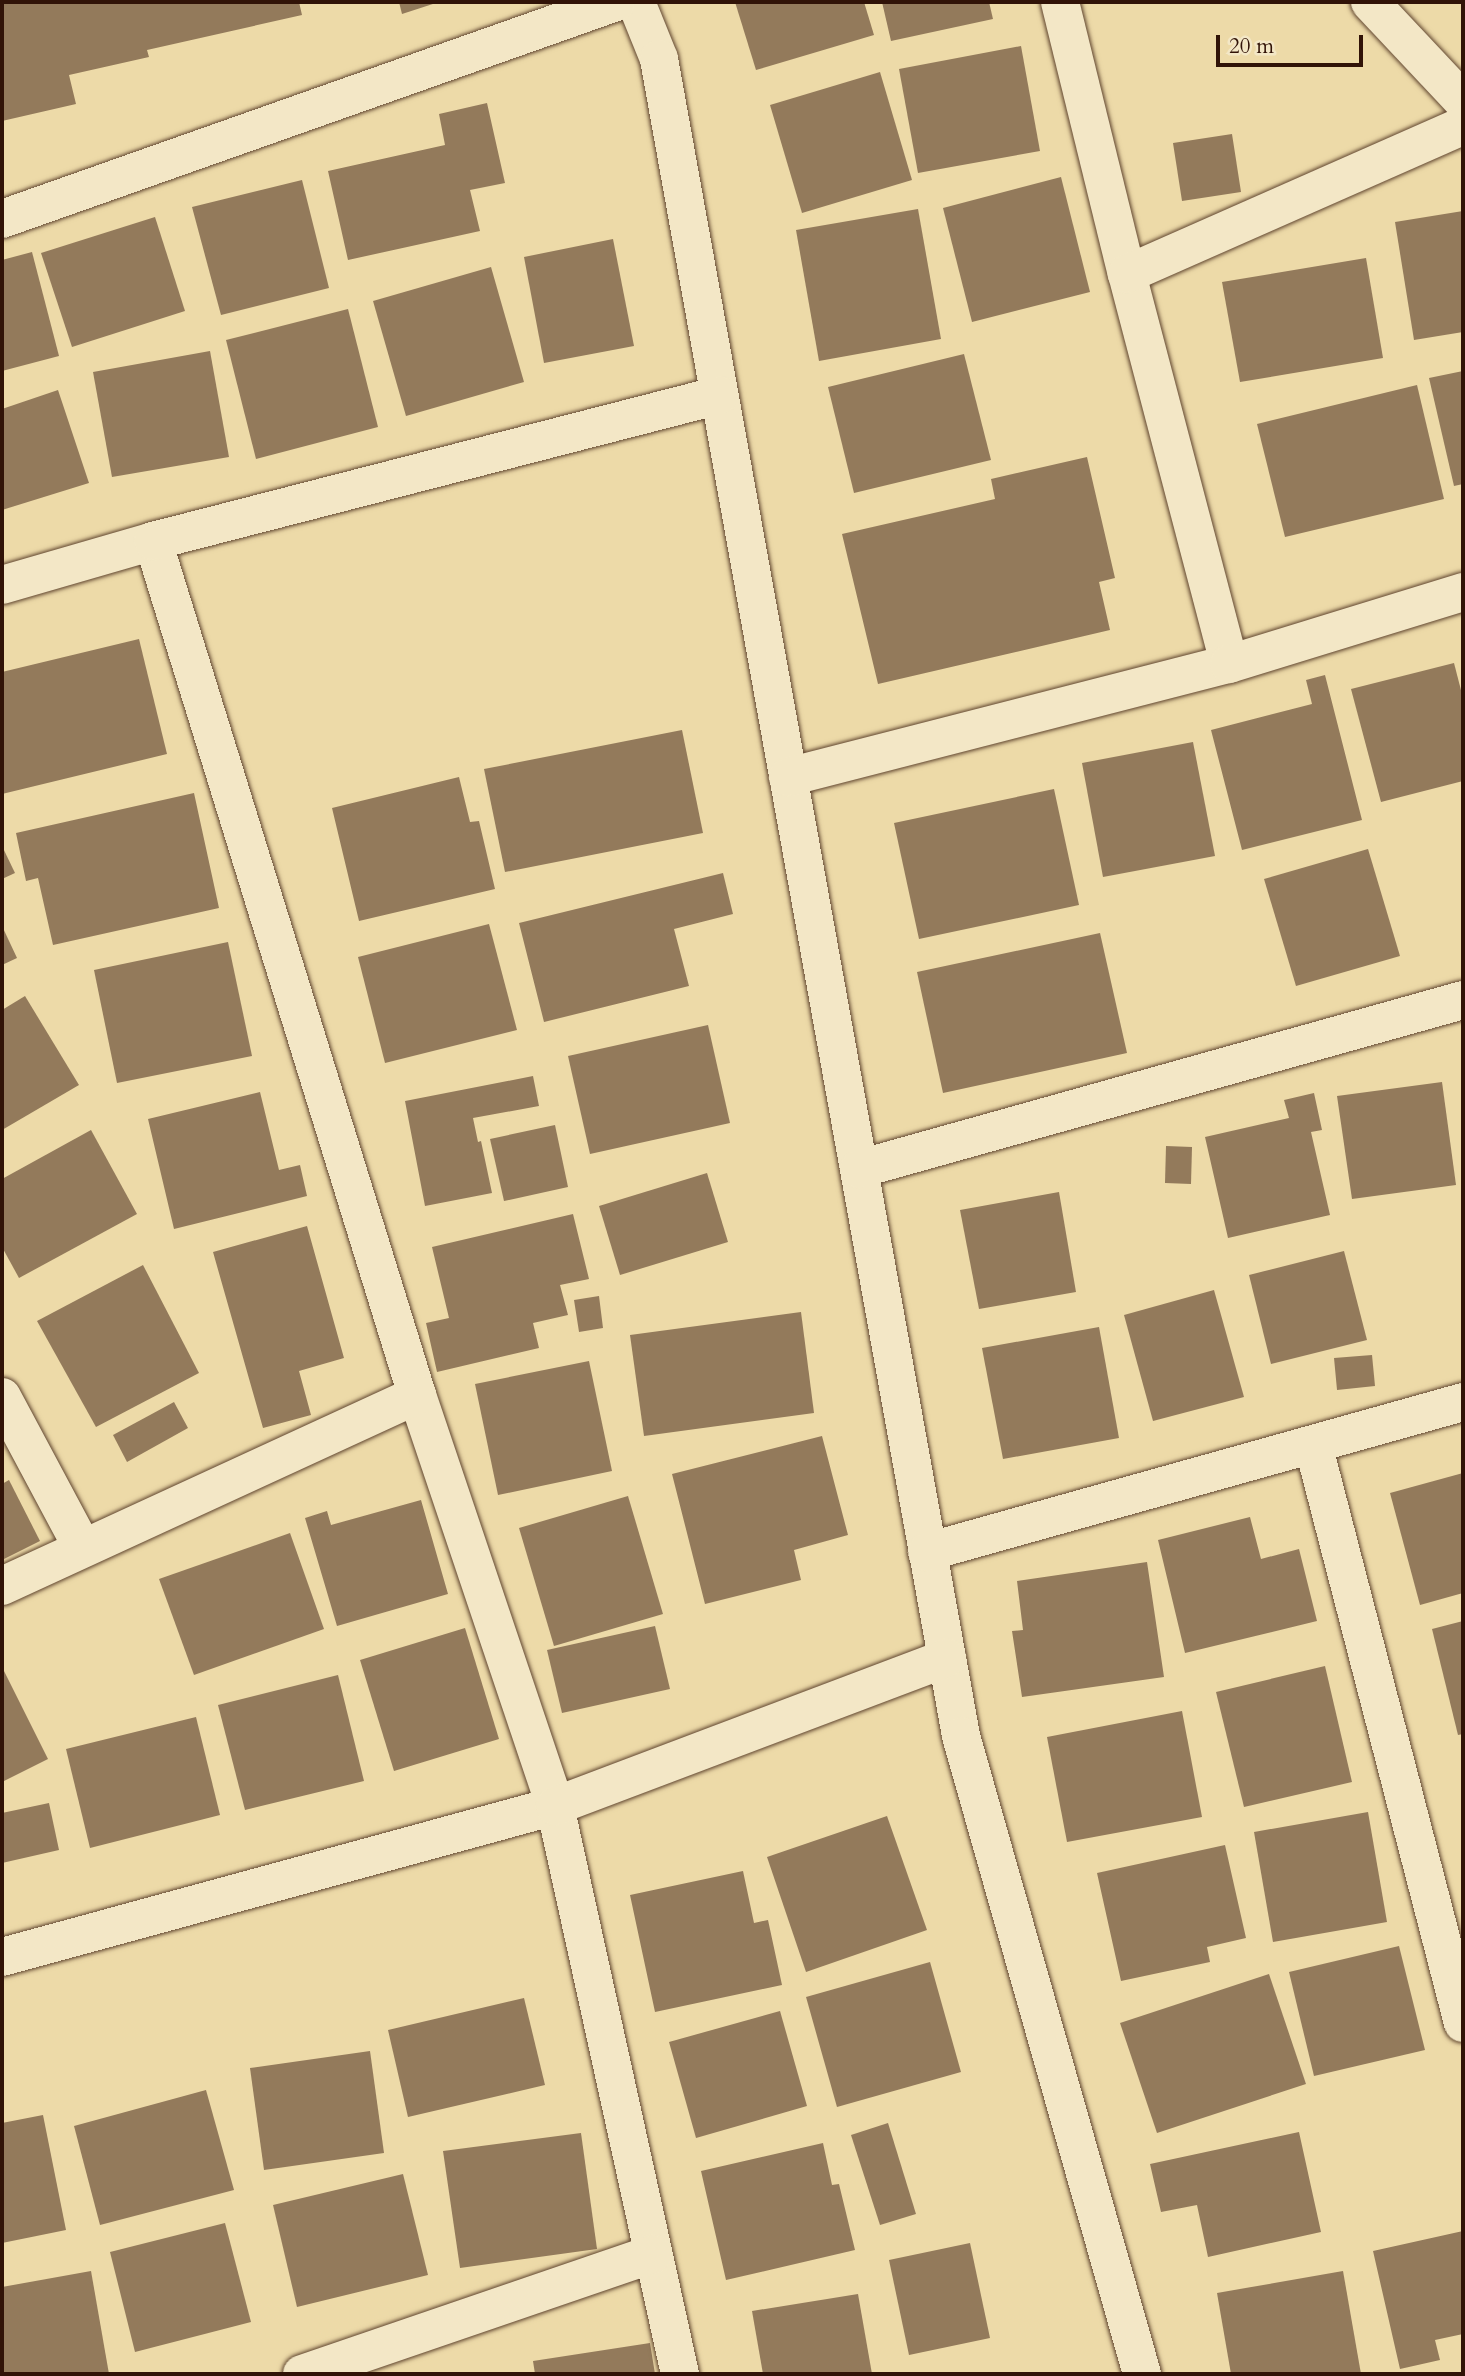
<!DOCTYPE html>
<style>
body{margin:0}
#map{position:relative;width:1465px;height:2376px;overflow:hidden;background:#eddaa8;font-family:Cardo,serif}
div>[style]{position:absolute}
.building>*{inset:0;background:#937a5b}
.roads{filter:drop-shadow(0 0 2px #60452f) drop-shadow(0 0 2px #60452f)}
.minor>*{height:38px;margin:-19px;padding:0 19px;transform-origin:19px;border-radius:19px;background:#f3e7c6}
span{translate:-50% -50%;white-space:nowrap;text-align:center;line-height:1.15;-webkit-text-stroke:6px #f3e7c6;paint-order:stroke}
.frame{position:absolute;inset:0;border:4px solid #311307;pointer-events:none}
.scale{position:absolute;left:1216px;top:35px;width:147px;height:32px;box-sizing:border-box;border:4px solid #311307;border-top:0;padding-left:9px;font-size:21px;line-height:24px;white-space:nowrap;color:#311307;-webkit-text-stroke:5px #f3e7c6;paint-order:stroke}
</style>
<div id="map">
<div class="building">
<div style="clip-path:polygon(2px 2px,299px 2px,302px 15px,147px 50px,149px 57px,69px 75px,76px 104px,2px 121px)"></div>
<div style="clip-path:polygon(399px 2px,439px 2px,402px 14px)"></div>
<div style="clip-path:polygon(735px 2px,864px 2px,874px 35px,756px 70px)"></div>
<div style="clip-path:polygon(882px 2px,989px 2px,993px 19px,891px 41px)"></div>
<div style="clip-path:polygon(1021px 46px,1040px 151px,918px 173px,899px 69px)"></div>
<div style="clip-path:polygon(880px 72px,912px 180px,802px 213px,770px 105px)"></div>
<div style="clip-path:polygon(487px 103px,505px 183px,470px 190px,480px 231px,348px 260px,328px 171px,445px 145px,439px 114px)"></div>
<div style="clip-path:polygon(1232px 134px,1241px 192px,1182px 201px,1173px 143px)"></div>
<div style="clip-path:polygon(1061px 177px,1090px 292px,972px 322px,943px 208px)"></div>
<div style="clip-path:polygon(302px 180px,329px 288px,221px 315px,192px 207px)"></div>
<div style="clip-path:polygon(918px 209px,941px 339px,819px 361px,796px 230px)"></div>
<div style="clip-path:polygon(1463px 211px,1463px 332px,1414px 340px,1395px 222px)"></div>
<div style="clip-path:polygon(155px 217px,185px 311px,72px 347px,41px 253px)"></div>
<div style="clip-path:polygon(613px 239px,634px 346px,544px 363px,524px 257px)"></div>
<div style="clip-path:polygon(32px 252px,59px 356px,2px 371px,2px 260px)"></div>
<div style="clip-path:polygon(1366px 258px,1383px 358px,1240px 382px,1222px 282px)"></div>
<div style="clip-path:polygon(491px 267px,524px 382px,406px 416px,373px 301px)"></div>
<div style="clip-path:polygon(348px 309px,378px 427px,256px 459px,226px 340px)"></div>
<div style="clip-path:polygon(210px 351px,229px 457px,112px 477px,93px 372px)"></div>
<div style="clip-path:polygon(964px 354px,991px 460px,854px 493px,828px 387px)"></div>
<div style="clip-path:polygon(1463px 371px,1463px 484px,1454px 486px,1429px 378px)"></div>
<div style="clip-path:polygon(1417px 385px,1444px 499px,1285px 537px,1257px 424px)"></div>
<div style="clip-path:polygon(58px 390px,89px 483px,2px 510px,2px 409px)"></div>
<div style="clip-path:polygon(1087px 457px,1115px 578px,1099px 582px,1110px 630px,878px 684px,842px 534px,995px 499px,991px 479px)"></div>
<div style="clip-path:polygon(139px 639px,167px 754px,2px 794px,2px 672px)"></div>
<div style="clip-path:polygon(1454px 663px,1463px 698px,1463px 781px,1381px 802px,1351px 689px)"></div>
<div style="clip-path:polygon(1325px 675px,1362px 820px,1242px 850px,1211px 730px,1312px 704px,1306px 680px)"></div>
<div style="clip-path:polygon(682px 730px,703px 833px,505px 872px,484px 769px)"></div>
<div style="clip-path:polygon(1193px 742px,1215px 856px,1103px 877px,1082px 763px)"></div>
<div style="clip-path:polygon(459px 777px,470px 822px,479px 821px,495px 889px,359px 921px,332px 808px)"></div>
<div style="clip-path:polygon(1054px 789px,1079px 905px,919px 939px,894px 823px)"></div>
<div style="clip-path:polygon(194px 793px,219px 908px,53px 945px,38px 878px,26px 881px,16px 833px)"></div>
<div style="clip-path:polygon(2px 846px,15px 873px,2px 879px)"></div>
<div style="clip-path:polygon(1368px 849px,1400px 956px,1296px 986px,1264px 879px)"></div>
<div style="clip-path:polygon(723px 873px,733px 914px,674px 929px,689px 986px,544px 1022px,519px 923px)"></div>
<div style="clip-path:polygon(489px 924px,517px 1030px,385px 1063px,358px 957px)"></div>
<div style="clip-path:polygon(2px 926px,17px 958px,2px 965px)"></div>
<div style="clip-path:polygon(1100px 933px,1127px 1053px,943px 1093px,917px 972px)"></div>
<div style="clip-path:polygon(228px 942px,252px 1056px,117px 1083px,94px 970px)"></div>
<div style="clip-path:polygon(25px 996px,79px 1085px,2px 1130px,2px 1010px)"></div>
<div style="clip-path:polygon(708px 1025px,730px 1123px,590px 1154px,568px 1056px)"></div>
<div style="clip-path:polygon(533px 1076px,539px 1106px,473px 1118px,478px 1142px,481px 1141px,492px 1193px,425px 1206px,405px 1101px)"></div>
<div style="clip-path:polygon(1442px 1082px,1456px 1185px,1352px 1199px,1337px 1096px)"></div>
<div style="clip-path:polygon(260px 1092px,279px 1170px,300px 1165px,307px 1196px,174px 1229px,148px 1119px)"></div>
<div style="clip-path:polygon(1314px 1093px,1322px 1130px,1311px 1132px,1330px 1215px,1228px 1238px,1205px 1137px,1289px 1118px,1284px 1100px)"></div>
<div style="clip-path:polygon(555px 1125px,568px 1187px,504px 1201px,490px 1139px)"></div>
<div style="clip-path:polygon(91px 1130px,137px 1214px,19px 1278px,2px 1247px,2px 1179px)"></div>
<div style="clip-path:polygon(1166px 1146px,1192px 1147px,1191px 1184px,1165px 1183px)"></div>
<div style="clip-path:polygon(707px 1173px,728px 1242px,620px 1275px,599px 1206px)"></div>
<div style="clip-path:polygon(1059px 1192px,1076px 1292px,979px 1309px,960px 1210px)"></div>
<div style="clip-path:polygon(573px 1214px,589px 1279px,560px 1285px,568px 1315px,533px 1323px,539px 1348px,437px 1372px,426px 1323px,449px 1318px,432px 1247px)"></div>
<div style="clip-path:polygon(307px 1226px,344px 1358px,299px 1371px,311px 1415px,263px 1428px,213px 1252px)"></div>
<div style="clip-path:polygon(1344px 1251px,1367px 1340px,1271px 1364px,1249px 1275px)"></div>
<div style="clip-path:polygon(143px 1265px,199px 1373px,96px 1427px,37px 1321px)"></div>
<div style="clip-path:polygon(1214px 1290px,1244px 1397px,1153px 1421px,1124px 1315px)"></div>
<div style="clip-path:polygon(599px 1296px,603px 1328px,579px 1332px,574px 1300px)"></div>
<div style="clip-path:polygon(801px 1312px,814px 1413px,644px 1436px,630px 1335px)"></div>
<div style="clip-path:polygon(1099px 1327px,1119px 1438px,1003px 1459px,982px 1348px)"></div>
<div style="clip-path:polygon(1372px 1355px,1375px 1386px,1337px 1390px,1334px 1358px)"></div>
<div style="clip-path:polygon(589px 1361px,612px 1471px,498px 1495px,475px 1384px)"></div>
<div style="clip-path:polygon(174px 1402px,188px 1428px,127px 1462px,113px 1435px)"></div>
<div style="clip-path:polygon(822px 1436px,848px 1535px,794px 1550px,801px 1580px,705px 1604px,672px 1474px)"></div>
<div style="clip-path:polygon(1463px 1473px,1463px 1593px,1420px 1605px,1390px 1493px)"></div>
<div style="clip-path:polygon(9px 1480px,40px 1541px,2px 1560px,2px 1484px)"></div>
<div style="clip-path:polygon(628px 1496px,663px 1614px,554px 1646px,519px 1528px)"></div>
<div style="clip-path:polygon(421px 1500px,448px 1594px,337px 1626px,305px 1518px,327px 1511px,331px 1525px)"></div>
<div style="clip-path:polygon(1250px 1517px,1261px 1559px,1299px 1549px,1317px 1621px,1185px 1653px,1158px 1540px)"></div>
<div style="clip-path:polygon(290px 1533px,324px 1629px,194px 1675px,159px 1579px)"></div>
<div style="clip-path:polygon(1147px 1562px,1164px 1677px,1022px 1697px,1012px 1631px,1023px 1630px,1017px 1581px)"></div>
<div style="clip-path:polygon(1463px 1621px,1463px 1734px,1458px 1735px,1432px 1629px)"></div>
<div style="clip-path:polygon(655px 1626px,670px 1689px,562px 1713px,547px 1650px)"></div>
<div style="clip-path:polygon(465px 1628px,499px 1739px,394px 1771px,360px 1660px)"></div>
<div style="clip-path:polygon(1325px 1666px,1352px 1782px,1244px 1807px,1216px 1692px)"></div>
<div style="clip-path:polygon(2px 1667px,48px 1759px,2px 1782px)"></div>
<div style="clip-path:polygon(338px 1675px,364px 1781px,245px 1810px,218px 1705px)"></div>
<div style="clip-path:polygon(1182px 1711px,1202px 1817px,1067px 1842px,1047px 1737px)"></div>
<div style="clip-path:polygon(196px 1717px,220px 1815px,90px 1848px,66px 1749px)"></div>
<div style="clip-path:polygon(49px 1803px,59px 1850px,2px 1863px,2px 1813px)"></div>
<div style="clip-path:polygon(1368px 1812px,1387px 1922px,1273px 1942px,1254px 1832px)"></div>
<div style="clip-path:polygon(887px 1816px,927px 1930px,806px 1972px,767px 1857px)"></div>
<div style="clip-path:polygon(1225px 1845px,1246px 1938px,1207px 1947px,1210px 1962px,1121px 1981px,1097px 1873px)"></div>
<div style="clip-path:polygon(743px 1871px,754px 1923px,768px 1920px,782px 1985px,655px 2012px,630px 1895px)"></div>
<div style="clip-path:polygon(1399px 1946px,1425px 2050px,1314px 2076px,1289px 1972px)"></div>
<div style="clip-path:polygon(930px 1962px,961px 2072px,837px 2107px,806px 1997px)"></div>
<div style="clip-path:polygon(1269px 1974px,1306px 2084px,1157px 2133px,1120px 2023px)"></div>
<div style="clip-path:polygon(524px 1998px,545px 2085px,408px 2117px,388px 2030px)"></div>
<div style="clip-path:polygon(780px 2011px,807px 2106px,696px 2138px,669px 2042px)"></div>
<div style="clip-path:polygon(370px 2051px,384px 2153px,264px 2170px,250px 2068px)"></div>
<div style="clip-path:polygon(206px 2090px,234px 2190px,100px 2225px,74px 2126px)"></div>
<div style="clip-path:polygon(43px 2115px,66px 2230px,2px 2243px,2px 2123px)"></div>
<div style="clip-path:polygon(888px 2123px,916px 2214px,880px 2225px,851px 2135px)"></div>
<div style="clip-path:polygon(1299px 2132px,1321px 2232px,1208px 2257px,1197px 2205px,1161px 2212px,1150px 2164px)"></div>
<div style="clip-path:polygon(581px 2133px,597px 2249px,460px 2268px,443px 2151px)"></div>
<div style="clip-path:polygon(823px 2143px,832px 2185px,839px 2184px,855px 2250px,726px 2280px,701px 2171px)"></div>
<div style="clip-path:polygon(403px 2174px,428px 2275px,297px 2307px,273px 2205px)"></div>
<div style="clip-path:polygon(225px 2223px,251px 2322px,135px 2352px,110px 2252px)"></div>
<div style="clip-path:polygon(1463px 2231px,1463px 2334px,1435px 2340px,1440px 2360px,1400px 2369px,1373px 2251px)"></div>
<div style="clip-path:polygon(970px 2243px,990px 2338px,909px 2355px,889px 2260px)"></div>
<div style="clip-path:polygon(91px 2271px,109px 2374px,2px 2374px,2px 2287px)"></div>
<div style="clip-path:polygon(1343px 2271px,1361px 2374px,1231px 2374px,1217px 2293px)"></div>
<div style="clip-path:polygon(858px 2294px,872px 2374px,763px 2374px,752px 2311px)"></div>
<div style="clip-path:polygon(650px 2343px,655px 2374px,535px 2374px,533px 2361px)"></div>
</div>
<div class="roads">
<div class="minor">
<div style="left:636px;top:2px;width:61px;rotate:68deg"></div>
<div style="left:659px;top:59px;width:1704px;rotate:79.79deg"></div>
<div style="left:961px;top:1736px;width:663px;rotate:74.16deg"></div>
<div style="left:1060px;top:2px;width:280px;rotate:76.2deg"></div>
<div style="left:1127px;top:274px;width:403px;rotate:75.3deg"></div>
<div style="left:1370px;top:2px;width:136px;rotate:46.8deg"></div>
<div style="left:2px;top:219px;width:651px;rotate:-19.46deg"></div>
<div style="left:1127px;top:274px;width:367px;rotate:-23.8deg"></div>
<div style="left:153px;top:541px;width:894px;rotate:72.82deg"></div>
<div style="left:417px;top:1395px;width:434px;rotate:71.4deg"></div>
<div style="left:555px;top:1806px;width:582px;rotate:77.59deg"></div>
<div style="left:2px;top:585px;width:157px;rotate:-16.2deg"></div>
<div style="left:153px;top:541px;width:585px;rotate:-14.44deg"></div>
<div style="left:788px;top:777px;width:455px;rotate:-14.4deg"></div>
<div style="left:1229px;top:664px;width:245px;rotate:-17.1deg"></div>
<div style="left:859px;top:1169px;width:627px;rotate:-15.63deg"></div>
<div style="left:2px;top:1397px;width:170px;rotate:61.9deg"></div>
<div style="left:1313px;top:1444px;width:598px;rotate:75.48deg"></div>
<div style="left:927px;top:1552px;width:557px;rotate:-15.63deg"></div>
<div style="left:2px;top:1586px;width:457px;rotate:-24.7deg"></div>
<div style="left:2px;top:1957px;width:573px;rotate:-15.27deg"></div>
<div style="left:555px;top:1806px;width:419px;rotate:-20.7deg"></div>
<div style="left:302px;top:2374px;width:371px;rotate:-18.9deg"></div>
</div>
</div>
<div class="frame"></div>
<div class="scale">20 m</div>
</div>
